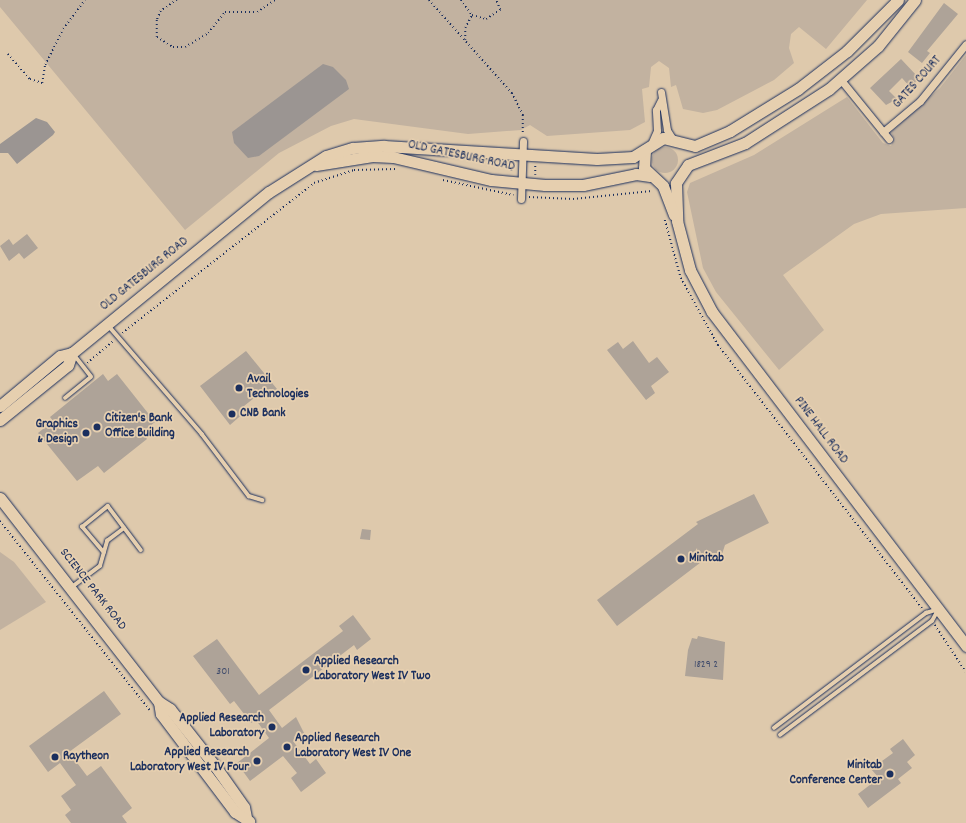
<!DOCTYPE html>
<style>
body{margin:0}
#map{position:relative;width:966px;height:823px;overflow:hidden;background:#dec9ac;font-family:Dekko,sans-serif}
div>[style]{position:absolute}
.green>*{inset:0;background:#c2b2a0}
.round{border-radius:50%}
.water>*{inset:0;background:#9b9592}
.building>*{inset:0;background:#aea398}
.path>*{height:1.5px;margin-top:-0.75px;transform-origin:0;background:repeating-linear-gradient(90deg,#1b2f5e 0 1px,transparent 0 4px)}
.roads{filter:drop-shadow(0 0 1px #1b2f5e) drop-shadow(0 0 1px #1b2f5e)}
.lane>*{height:3.5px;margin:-1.75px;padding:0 1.75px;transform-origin:1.75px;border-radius:1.75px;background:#e6cfaf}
.street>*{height:7px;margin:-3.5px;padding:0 3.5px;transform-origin:3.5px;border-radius:3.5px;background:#e6cfaf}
.secondary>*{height:11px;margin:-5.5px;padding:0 5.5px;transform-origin:5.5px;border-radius:5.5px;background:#e6cfaf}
.dots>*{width:11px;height:11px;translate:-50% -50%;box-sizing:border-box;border:2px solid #e6cfaf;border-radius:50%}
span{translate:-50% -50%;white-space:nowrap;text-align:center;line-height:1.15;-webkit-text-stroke:3.5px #e6cfaf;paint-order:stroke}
.number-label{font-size:11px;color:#404c6c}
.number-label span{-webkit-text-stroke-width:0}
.street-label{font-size:13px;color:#1b2f5e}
.poi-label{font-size:13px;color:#1b2f5e;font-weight:700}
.left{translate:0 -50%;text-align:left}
.right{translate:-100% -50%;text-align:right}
</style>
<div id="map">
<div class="green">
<div style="clip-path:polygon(0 0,867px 0,826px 49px,799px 27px,791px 34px,789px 48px,794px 63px,774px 80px,717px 110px,703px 113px,683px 109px,676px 85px,671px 87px,669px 68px,659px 61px,651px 67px,649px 87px,642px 89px,645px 122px,630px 130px,547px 136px,530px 125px,521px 130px,468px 134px,354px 119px,331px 126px,279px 153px,185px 230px,0 7px)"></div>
<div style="clip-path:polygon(966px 55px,966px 208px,881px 214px,854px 224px,783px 275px,824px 330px,779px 370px,716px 292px,703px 268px,687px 192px,690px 183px,754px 155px,847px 97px,883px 143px,891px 146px,894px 138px,891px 132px,940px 88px)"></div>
<div class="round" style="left:652px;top:147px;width:26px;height:26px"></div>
<div style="clip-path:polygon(0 552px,14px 562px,46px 602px,0 630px)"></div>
</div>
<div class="water">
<div style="clip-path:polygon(323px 64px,333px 67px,346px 80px,349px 89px,259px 156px,248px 158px,234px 143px,232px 132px)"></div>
<div style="clip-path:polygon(36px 118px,47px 122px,55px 132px,53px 135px,17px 164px,8px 153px,0 153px,0 144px)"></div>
</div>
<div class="building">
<div style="clip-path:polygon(944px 3px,958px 14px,927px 51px,930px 53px,922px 63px,908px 52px)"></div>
<div style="clip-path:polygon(901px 59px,917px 76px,917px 81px,910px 87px,902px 78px,889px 91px,897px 99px,886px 105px,870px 88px)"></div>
<div style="clip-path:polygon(27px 234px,38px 248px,24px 259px,19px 253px,9px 261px,0 246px,9px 239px,13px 245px)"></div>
<div style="clip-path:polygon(633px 341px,649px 363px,657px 357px,669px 372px,651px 386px,655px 393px,646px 400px,607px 350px,618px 342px,623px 349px)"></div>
<div style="clip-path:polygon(246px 351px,277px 389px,275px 394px,269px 396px,263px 391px,244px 406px,246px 411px,230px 425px,200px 386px)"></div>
<div style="clip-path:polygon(103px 374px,108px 381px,117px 374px,155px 422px,142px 432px,147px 439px,104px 473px,98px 466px,77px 481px,38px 433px,53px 421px,50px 417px)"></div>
<div style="clip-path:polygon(754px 494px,769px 523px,725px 545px,722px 554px,713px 553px,617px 626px,597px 600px,698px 524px,696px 522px)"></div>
<div style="clip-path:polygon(362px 529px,371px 530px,370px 540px,360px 539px)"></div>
<div style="clip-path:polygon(353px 615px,371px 639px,357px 650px,354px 645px,269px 710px,282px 728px,296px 717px,304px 733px,293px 741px,310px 764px,316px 759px,326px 773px,301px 792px,291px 778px,297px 773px,283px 756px,250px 781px,237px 763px,269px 738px,256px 720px,251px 723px,234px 701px,230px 704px,193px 656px,217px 639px,259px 695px,343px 631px,339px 626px)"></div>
<div style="clip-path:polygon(698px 636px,725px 642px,723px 680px,685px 676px,688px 650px,692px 638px,697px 639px)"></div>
<div style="clip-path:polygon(104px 691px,121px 714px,69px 752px,87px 776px,101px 766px,132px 808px,122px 816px,127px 823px,71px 823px,65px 815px,71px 810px,61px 796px,76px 785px,60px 763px,48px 772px,29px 746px)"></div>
<div style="clip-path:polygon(903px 739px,915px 755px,907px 762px,912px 768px,898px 779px,901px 783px,868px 808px,858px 794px,879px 778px,871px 769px,893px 753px,890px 749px)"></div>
</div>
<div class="path">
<div style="left:177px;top:0;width:19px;rotate:145deg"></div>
<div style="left:161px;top:11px;width:10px;rotate:114deg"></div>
<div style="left:157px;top:20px;width:17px;rotate:90deg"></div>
<div style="left:157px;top:37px;width:19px;rotate:32deg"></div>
<div style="left:173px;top:47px;width:12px"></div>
<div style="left:185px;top:47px;width:27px;rotate:-31deg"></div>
<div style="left:208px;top:33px;width:27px;rotate:-51deg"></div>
<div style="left:225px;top:12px;width:32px"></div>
<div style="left:257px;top:12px;width:22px;rotate:-34deg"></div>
<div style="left:429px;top:0;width:125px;rotate:48.3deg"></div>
<div style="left:512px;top:93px;width:25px;rotate:63deg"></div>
<div style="left:523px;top:115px;width:18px;rotate:90deg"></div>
<div style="left:461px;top:0;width:19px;rotate:54deg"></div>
<div style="left:472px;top:15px;width:15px;rotate:16deg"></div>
<div style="left:486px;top:19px;width:17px;rotate:-33deg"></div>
<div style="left:500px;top:10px;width:11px;rotate:-112deg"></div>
<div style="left:465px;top:40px;width:12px;rotate:-90deg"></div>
<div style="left:465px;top:28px;width:15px;rotate:-62deg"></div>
<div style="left:8px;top:54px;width:33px;rotate:49deg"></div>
<div style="left:30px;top:79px;width:13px;rotate:18deg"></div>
<div style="left:42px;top:83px;width:18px;rotate:-81deg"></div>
<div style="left:45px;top:65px;width:40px;rotate:-63.4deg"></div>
<div style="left:63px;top:29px;width:36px;rotate:-53deg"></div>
<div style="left:511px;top:171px;width:8px;rotate:-90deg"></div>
<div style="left:535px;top:175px;width:11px;rotate:-90deg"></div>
<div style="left:443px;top:180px;width:72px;rotate:12.1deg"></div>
<div style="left:529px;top:197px;width:44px;rotate:2.6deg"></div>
<div style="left:573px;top:199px;width:79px;rotate:-5.8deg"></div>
<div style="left:665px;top:220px;width:60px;rotate:74.6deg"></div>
<div style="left:681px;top:278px;width:77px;rotate:61.1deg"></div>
<div style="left:718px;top:345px;width:333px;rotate:52.2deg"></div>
<div style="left:122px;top:333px;width:244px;rotate:-38deg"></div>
<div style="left:314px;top:183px;width:42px;rotate:-18deg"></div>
<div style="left:354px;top:170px;width:42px;rotate:-1.4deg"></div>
<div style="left:87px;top:363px;width:34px;rotate:-40deg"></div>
<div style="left:0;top:521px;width:241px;rotate:51.6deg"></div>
<div style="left:935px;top:625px;width:56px;rotate:56.6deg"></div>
</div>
<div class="roads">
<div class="lane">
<div style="left:108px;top:325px;width:144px;rotate:49.2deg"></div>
<div style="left:202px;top:434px;width:78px;rotate:52.8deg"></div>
<div style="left:249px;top:496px;width:14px;rotate:17deg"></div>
<div style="left:65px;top:398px;width:33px;rotate:-39deg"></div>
<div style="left:91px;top:377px;width:28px;rotate:-128deg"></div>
<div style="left:104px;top:553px;width:34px;rotate:-130deg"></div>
<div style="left:82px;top:527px;width:33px;rotate:-39deg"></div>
<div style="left:108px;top:506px;width:55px;rotate:53.1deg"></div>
<div style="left:72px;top:587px;width:35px;rotate:-37deg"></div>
<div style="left:100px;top:566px;width:26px;rotate:-74deg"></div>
<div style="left:107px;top:541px;width:21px;rotate:-37deg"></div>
<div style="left:774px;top:728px;width:191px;rotate:-37.1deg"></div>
<div style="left:926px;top:613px;width:10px;rotate:-17deg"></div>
<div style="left:780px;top:735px;width:190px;rotate:-36.9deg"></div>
<div style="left:932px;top:621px;width:10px;rotate:-61deg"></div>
</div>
<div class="street">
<div style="left:841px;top:80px;width:76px;rotate:50.9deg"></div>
<div style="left:661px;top:92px;width:38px;rotate:81deg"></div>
<div style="left:667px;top:130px;width:13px;rotate:58deg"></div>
<div style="left:883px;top:132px;width:48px;rotate:-40deg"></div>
<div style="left:920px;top:101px;width:73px;rotate:-51.1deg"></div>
<div style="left:652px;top:142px;width:12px;rotate:-66deg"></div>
<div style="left:657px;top:131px;width:21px;rotate:-93deg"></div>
<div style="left:656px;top:110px;width:11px;rotate:-63deg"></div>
<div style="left:521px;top:199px;width:58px;rotate:-88deg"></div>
</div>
<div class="secondary">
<div style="left:915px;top:0;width:59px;rotate:128.8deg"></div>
<div style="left:878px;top:46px;width:65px;rotate:138.7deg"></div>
<div style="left:829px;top:89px;width:100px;rotate:147.3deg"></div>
<div style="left:745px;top:143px;width:61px;rotate:158.9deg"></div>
<div style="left:688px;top:165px;width:22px;rotate:124deg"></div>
<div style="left:676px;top:183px;width:38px;rotate:88deg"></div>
<div style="left:677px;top:221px;width:51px;rotate:75.1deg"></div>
<div style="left:690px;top:270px;width:47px;rotate:62.4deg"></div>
<div style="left:712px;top:312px;width:420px;rotate:52.7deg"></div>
<div style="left:645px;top:150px;width:18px;rotate:93deg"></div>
<div style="left:644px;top:168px;width:26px;rotate:43deg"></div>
<div style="left:663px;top:186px;width:31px;rotate:69deg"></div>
<div style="left:316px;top:165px;width:57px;rotate:-9.1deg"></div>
<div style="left:372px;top:156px;width:21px;rotate:3deg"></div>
<div style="left:393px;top:157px;width:101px;rotate:13.2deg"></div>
<div style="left:491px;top:180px;width:54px;rotate:5.3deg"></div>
<div style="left:545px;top:185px;width:38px"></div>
<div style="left:583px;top:185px;width:54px;rotate:-11.7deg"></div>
<div style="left:636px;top:174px;width:14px;rotate:8deg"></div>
<div style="left:0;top:406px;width:78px;rotate:-39.8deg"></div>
<div style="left:60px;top:356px;width:12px;rotate:-14deg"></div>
<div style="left:72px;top:353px;width:254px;rotate:-39.3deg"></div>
<div style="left:269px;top:192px;width:67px;rotate:-32.3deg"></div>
<div style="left:326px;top:156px;width:28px;rotate:-17deg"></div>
<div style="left:353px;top:148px;width:31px;rotate:-4deg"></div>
<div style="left:384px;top:146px;width:213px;rotate:3.5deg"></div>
<div style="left:597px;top:159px;width:36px;rotate:-3deg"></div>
<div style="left:633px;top:157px;width:36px;rotate:-32deg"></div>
<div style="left:663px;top:138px;width:33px;rotate:14deg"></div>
<div style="left:695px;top:146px;width:38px;rotate:-23deg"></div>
<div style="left:730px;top:131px;width:80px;rotate:-31.7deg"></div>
<div style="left:798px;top:89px;width:62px;rotate:-37.8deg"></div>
<div style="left:847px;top:51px;width:72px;rotate:-45deg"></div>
<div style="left:0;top:420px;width:87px;rotate:-39deg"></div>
<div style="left:68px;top:365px;width:13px;rotate:-72deg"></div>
<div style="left:0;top:498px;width:259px;rotate:52.1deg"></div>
<div style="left:159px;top:702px;width:13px;rotate:32deg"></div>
<div style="left:170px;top:709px;width:73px;rotate:51.7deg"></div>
<div style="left:215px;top:766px;width:50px;rotate:54.7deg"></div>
<div style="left:244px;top:807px;width:10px;rotate:79deg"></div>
<div style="left:159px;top:702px;width:12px;rotate:81deg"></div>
<div style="left:161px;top:714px;width:123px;rotate:52.9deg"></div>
<div style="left:235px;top:812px;width:17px;rotate:33deg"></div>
</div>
</div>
<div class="dots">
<div style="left:239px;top:388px;background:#1b2f5e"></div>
<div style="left:232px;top:414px;background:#1b2f5e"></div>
<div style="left:97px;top:427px;background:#1b2f5e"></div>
<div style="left:86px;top:433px;background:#1b2f5e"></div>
<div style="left:681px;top:559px;background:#1b2f5e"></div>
<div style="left:306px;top:670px;background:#1b2f5e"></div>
<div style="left:272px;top:727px;background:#1b2f5e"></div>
<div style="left:287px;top:747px;background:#1b2f5e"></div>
<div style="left:55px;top:757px;background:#1b2f5e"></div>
<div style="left:257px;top:761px;background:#1b2f5e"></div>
<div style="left:890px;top:774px;background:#1b2f5e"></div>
</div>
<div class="number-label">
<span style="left:706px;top:665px">1829 2</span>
<span style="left:223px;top:672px">301</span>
</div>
<div class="street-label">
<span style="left:918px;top:83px;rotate:-48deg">GATES COURT</span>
<span style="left:461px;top:157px;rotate:12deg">OLD GATESBURG ROAD</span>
<span style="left:145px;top:275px;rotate:-39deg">OLD GATESBURG ROAD</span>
<span style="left:820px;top:431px;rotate:53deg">PINE HALL ROAD</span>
<span style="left:92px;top:590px;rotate:52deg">SCIENCE PARK ROAD</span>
</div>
<div class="poi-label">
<span class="left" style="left:247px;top:388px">Avail<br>Technologies</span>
<span class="left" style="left:240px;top:414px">CNB Bank</span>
<span class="left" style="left:105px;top:427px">Citizen's Bank<br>Office Building</span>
<span class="right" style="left:78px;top:433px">Graphics<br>&amp; Design</span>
<span class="left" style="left:689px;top:559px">Minitab</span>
<span class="left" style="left:314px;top:670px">Applied Research<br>Laboratory West IV Two</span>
<span class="right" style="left:264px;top:727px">Applied Research<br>Laboratory</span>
<span class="left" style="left:295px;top:747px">Applied Research<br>Laboratory West IV One</span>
<span class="right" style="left:249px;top:761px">Applied Research<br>Laboratory West IV Four</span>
<span class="left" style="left:63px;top:757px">Raytheon</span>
<span class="right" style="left:882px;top:774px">Minitab<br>Conference Center</span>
</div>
</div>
